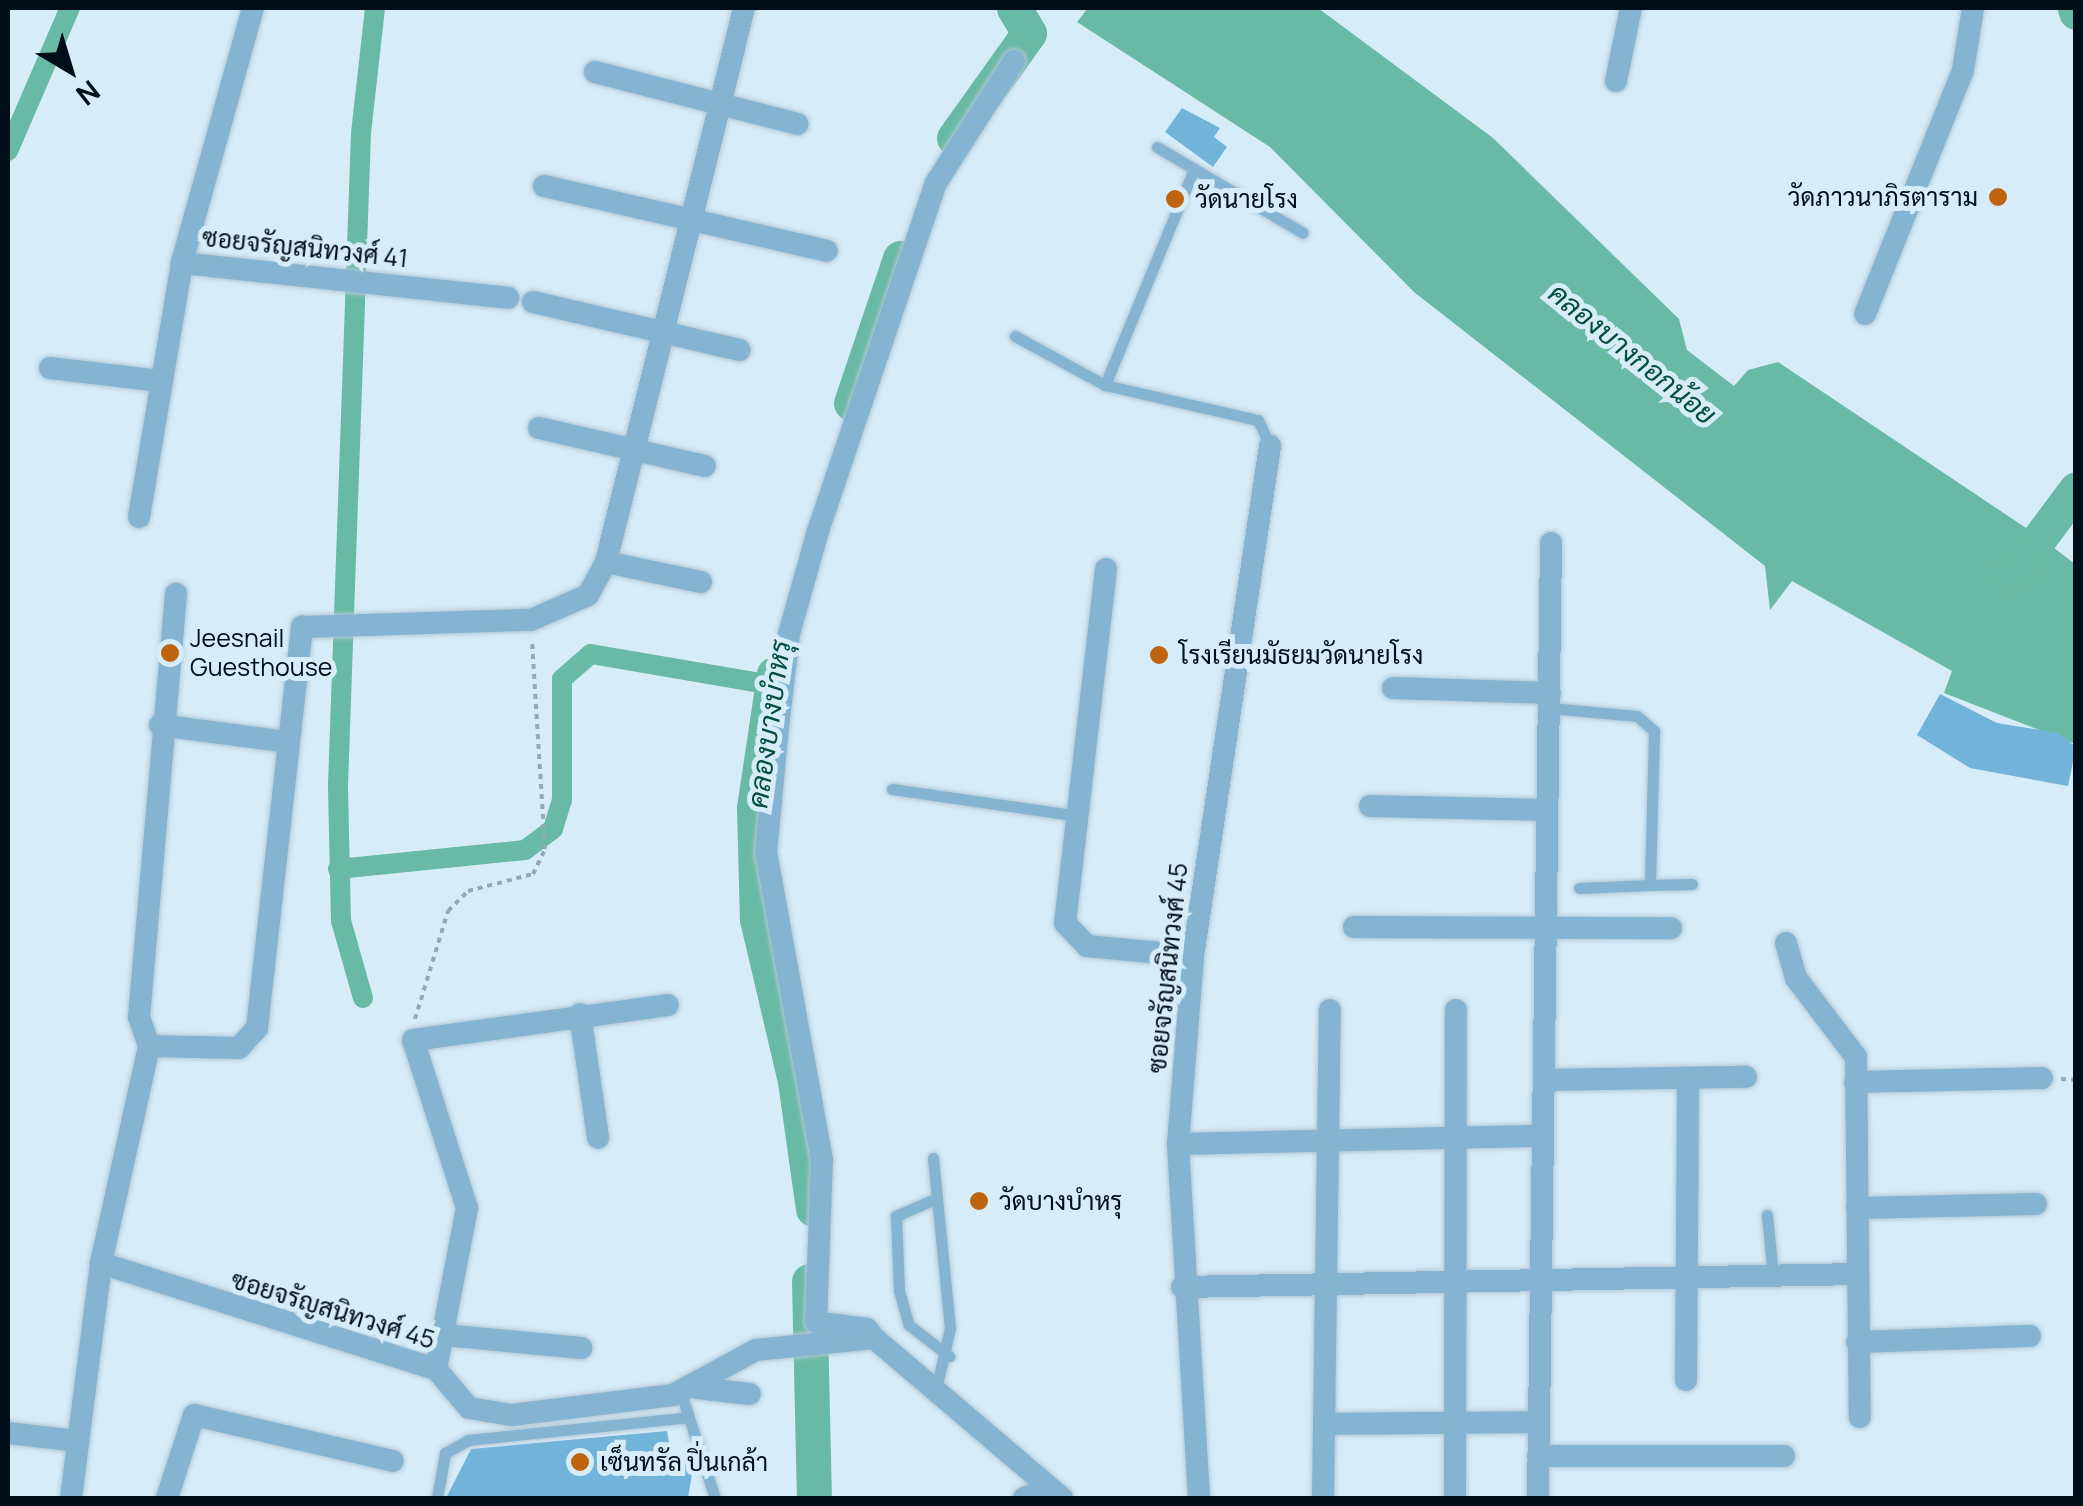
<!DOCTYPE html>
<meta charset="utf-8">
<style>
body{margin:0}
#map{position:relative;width:2083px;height:1506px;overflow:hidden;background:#d6ecf9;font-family:Manrope,Sarabun,sans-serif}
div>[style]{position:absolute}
.water>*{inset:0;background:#69baa4}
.canal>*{height:20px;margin:-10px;padding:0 10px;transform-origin:10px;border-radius:10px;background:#69baa4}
.river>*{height:35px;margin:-17.5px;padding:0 17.5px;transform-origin:17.5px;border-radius:17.5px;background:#69baa4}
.building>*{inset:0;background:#72b3d9}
.path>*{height:4px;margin-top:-2px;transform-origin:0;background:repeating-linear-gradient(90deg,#95a8b4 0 5px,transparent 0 10px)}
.roads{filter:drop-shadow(0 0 2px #b4c8d5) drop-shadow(0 0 2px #b4c8d5)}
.lane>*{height:11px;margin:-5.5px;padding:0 5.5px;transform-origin:5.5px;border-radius:5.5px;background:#84b4d1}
.street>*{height:22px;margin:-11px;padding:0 11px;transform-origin:11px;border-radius:11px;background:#84b4d1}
.dots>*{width:28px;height:28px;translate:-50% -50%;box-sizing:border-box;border:5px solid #d6ecf9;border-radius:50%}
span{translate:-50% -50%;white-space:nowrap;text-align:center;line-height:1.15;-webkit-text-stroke:10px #d6ecf9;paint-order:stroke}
.poi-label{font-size:25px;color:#000e19}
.right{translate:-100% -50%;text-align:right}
.left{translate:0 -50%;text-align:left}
.street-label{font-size:25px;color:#000e19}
.water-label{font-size:28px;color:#034e40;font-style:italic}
.frame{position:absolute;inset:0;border:10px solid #000e19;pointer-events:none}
.north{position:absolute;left:20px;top:20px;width:100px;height:100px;-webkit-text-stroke:8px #d6ecf9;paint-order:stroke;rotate:142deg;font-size:28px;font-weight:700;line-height:40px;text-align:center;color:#000e19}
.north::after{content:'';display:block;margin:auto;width:35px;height:45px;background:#000e19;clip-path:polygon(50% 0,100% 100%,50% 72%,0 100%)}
</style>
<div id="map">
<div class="water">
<div style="clip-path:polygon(1088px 8px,1318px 8px,1493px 138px,1679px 319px,1687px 350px,1734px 386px,1748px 370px,1778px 362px,2041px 538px,2075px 564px,2075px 744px,1944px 693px,1952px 671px,1792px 581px,1770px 610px,1765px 566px,1414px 292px,1270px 147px,1077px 22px)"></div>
</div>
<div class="canal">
<div style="left:8px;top:151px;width:156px;rotate:-66.6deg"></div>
<div style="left:338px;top:869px;width:188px;rotate:-5.8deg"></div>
<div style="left:525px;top:850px;width:35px;rotate:-37deg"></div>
<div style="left:553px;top:829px;width:30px;rotate:-73deg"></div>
<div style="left:562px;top:800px;width:121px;rotate:-90deg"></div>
<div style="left:562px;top:679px;width:38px;rotate:-41deg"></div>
<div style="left:591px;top:654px;width:185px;rotate:9.7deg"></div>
<div style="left:363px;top:998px;width:80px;rotate:-105.9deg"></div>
<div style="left:341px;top:921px;width:136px;rotate:-91.3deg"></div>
<div style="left:338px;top:785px;width:652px;rotate:-87.98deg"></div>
<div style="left:361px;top:133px;width:126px;rotate:-83.6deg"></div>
</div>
<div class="river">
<div style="left:2075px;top:8px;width:4px;rotate:76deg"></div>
<div style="left:954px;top:138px;width:129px;rotate:-54.5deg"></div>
<div style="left:1029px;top:33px;width:29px;rotate:-121deg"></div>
<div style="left:851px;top:403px;width:153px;rotate:-71.3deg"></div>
<div style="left:2012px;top:575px;width:107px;rotate:-53.3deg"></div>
<div style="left:774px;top:674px;width:135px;rotate:98.5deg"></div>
<div style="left:754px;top:808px;width:111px;rotate:88.5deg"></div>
<div style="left:757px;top:919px;width:166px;rotate:76.8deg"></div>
<div style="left:795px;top:1081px;width:129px;rotate:82deg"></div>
<div style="left:809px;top:1281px;width:217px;rotate:88.7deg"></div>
</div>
<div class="building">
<div style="clip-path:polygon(1182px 108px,1220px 128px,1214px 137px,1227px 147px,1213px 167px,1165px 132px)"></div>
<div style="clip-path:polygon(1940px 694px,1997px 723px,2058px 733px,2076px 747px,2068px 786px,1970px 768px,1917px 735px)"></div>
<div style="clip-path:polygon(667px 1431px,670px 1448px,693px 1468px,688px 1498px,446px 1498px,471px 1449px)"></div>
</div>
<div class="path">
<div style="left:415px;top:1019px;width:113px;rotate:-73deg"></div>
<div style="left:448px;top:911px;width:28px;rotate:-45deg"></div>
<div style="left:468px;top:891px;width:67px;rotate:-14.7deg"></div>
<div style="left:533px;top:874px;width:28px;rotate:-64deg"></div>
<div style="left:545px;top:849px;width:209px;rotate:-93.6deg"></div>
<div style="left:2061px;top:1079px;width:15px;rotate:4deg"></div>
</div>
<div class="roads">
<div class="lane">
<div style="left:1157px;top:147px;width:169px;rotate:30.5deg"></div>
<div style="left:1194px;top:169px;width:234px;rotate:112.4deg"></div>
<div style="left:1105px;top:385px;width:157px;rotate:12.9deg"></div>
<div style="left:1258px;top:420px;width:29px;rotate:65deg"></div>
<div style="left:1015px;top:336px;width:102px;rotate:28.6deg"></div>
<div style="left:1550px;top:708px;width:87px;rotate:5.3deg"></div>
<div style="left:1637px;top:716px;width:23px;rotate:41deg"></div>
<div style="left:1654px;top:731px;width:154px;rotate:91.5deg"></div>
<div style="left:1650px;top:885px;width:71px;rotate:177.6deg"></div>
<div style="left:892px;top:789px;width:182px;rotate:8.2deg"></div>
<div style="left:1650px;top:885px;width:42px;rotate:-1.4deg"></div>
<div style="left:933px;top:1158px;width:171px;rotate:84.3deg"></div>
<div style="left:950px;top:1328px;width:63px;rotate:102.9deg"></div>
<div style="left:937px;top:1198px;width:45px;rotate:156.3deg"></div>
<div style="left:896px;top:1216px;width:75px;rotate:87.7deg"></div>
<div style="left:899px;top:1291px;width:35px;rotate:74deg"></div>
<div style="left:909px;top:1325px;width:51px;rotate:37.8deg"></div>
<div style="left:1767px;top:1215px;width:60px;rotate:84.3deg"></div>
<div style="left:681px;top:1393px;width:110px;rotate:72.1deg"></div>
<div style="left:437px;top:1498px;width:46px;rotate:-79.9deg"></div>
<div style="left:445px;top:1453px;width:26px;rotate:-29deg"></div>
<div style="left:468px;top:1440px;width:222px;rotate:-5.9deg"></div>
</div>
<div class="street">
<div style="left:253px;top:8px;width:265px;rotate:105.6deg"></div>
<div style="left:182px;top:263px;width:328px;rotate:6.1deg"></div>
<div style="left:595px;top:72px;width:209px;rotate:14.4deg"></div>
<div style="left:1616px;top:81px;width:75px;rotate:-78.4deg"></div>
<div style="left:544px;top:186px;width:290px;rotate:12.9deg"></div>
<div style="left:533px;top:302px;width:212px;rotate:13.1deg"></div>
<div style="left:1865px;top:314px;width:263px;rotate:-68.1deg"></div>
<div style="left:1963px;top:70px;width:63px;rotate:-80.8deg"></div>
<div style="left:50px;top:368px;width:111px;rotate:6.7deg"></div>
<div style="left:539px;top:428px;width:170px;rotate:12.9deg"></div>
<div style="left:139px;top:517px;width:258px;rotate:-80.4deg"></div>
<div style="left:606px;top:562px;width:97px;rotate:11.9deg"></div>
<div style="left:1106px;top:569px;width:356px;rotate:96.6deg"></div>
<div style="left:1065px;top:923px;width:32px;rotate:46deg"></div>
<div style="left:1087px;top:946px;width:106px;rotate:5.4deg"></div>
<div style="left:1393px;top:688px;width:157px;rotate:1.8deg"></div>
<div style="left:160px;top:725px;width:128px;rotate:7.6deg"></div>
<div style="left:1370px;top:806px;width:177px;rotate:1.3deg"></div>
<div style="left:1354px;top:927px;width:317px;rotate:0.2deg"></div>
<div style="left:1786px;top:943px;width:36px;rotate:74deg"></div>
<div style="left:1796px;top:978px;width:99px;rotate:52.8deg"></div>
<div style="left:1856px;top:1057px;width:360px;rotate:89.4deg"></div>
<div style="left:580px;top:1014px;width:125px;rotate:81.7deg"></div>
<div style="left:149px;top:1046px;width:90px;rotate:1.3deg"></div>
<div style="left:239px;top:1048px;width:27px;rotate:-48deg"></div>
<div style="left:257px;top:1028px;width:404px;rotate:-83.6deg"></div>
<div style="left:302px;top:627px;width:229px;rotate:-1.8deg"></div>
<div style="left:531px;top:620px;width:62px;rotate:-23.7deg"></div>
<div style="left:588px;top:595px;width:38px;rotate:-61deg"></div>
<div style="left:606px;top:562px;width:571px;rotate:-76.01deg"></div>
<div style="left:149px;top:1046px;width:31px;rotate:-109deg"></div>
<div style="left:139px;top:1017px;width:425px;rotate:-85deg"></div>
<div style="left:1544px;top:1080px;width:202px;rotate:-0.9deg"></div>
<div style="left:1855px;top:1082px;width:187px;rotate:-1.2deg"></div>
<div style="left:1178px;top:1144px;width:365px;rotate:-1.3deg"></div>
<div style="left:1857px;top:1208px;width:179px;rotate:-1.3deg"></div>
<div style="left:101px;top:1263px;width:351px;rotate:17.6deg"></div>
<div style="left:436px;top:1369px;width:51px;rotate:49.8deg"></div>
<div style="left:469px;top:1408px;width:44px;rotate:9.2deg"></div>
<div style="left:512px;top:1415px;width:162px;rotate:-7.1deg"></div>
<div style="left:673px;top:1395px;width:94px;rotate:-28.5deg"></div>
<div style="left:756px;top:1350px;width:119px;rotate:-5.8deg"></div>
<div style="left:874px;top:1338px;width:247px;rotate:40.4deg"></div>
<div style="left:1182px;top:1287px;width:674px;rotate:-1.1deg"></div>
<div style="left:444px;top:1335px;width:138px;rotate:5.4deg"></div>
<div style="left:874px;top:1338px;width:11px;rotate:-128deg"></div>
<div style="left:867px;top:1329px;width:51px;rotate:-172.2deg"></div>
<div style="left:816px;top:1322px;width:162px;rotate:-87.9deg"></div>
<div style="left:822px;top:1160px;width:312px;rotate:-100.3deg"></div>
<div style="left:766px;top:853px;width:127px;rotate:-84.6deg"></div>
<div style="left:778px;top:727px;width:94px;rotate:-83.3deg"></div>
<div style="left:789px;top:634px;width:107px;rotate:-74.3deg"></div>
<div style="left:818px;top:531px;width:367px;rotate:-71.3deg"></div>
<div style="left:936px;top:183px;width:145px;rotate:-57.4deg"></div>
<div style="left:1857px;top:1342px;width:173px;rotate:-2deg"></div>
<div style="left:436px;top:1369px;width:164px;rotate:-79.1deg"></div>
<div style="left:467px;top:1208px;width:176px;rotate:-107.8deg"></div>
<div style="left:413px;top:1040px;width:257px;rotate:-7.8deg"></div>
<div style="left:1686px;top:1380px;width:301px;rotate:-89.6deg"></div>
<div style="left:697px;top:1388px;width:53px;rotate:6.5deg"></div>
<div style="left:1324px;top:1424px;width:215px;rotate:-0.5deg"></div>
<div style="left:8px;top:1433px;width:69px;rotate:6.6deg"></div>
<div style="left:1538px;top:1456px;width:246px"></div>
<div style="left:71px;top:1498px;width:237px;rotate:-82.7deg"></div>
<div style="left:101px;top:1263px;width:222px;rotate:-77.5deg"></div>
<div style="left:167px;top:1498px;width:87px;rotate:-72deg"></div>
<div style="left:194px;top:1415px;width:204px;rotate:13deg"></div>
<div style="left:1024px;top:1498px;width:28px;rotate:-21deg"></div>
<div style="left:1199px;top:1498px;width:355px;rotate:-93.4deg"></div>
<div style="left:1178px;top:1144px;width:189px;rotate:-85.4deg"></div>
<div style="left:1193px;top:956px;width:516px;rotate:-81.41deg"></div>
<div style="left:1323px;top:1498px;width:488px;rotate:-89.2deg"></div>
<div style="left:1455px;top:1498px;width:488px;rotate:-89.9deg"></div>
<div style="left:1538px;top:1498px;width:955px;rotate:-89.22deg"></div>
</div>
</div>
<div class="dots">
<div style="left:1998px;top:197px;background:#bf640e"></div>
<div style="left:1175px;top:199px;background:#bf640e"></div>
<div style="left:170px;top:653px;background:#bf640e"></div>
<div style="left:1159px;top:655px;background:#bf640e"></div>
<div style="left:979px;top:1201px;background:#bf640e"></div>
<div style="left:580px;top:1462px;background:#bf640e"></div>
</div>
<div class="poi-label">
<span class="right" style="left:1978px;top:197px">วัดภาวนาภิรตาราม</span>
<span class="left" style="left:1195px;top:199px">วัดนายโรง</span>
<span class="left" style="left:190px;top:653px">Jeesnail<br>Guesthouse</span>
<span class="left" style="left:1179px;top:655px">โรงเรียนมัธยมวัดนายโรง</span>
<span class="left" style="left:999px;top:1201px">วัดบางบำหรุ</span>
<span class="left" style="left:600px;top:1462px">เซ็นทรัล ปิ่นเกล้า</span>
</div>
<div class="street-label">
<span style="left:305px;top:248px;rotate:6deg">ซอยจรัญสนิทวงศ์ 41</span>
<span style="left:1168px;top:968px;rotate:-84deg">ซอยจรัญสนิทวงศ์ 45</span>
<span style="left:333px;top:1310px;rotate:17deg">ซอยจรัญสนิทวงศ์ 45</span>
</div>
<div class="water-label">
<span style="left:1633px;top:353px;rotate:39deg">คลองบางกอกน้อย</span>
<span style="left:768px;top:724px;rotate:-82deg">คลองบางบำหรุ</span>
</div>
<div class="frame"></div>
<div class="north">N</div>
</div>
